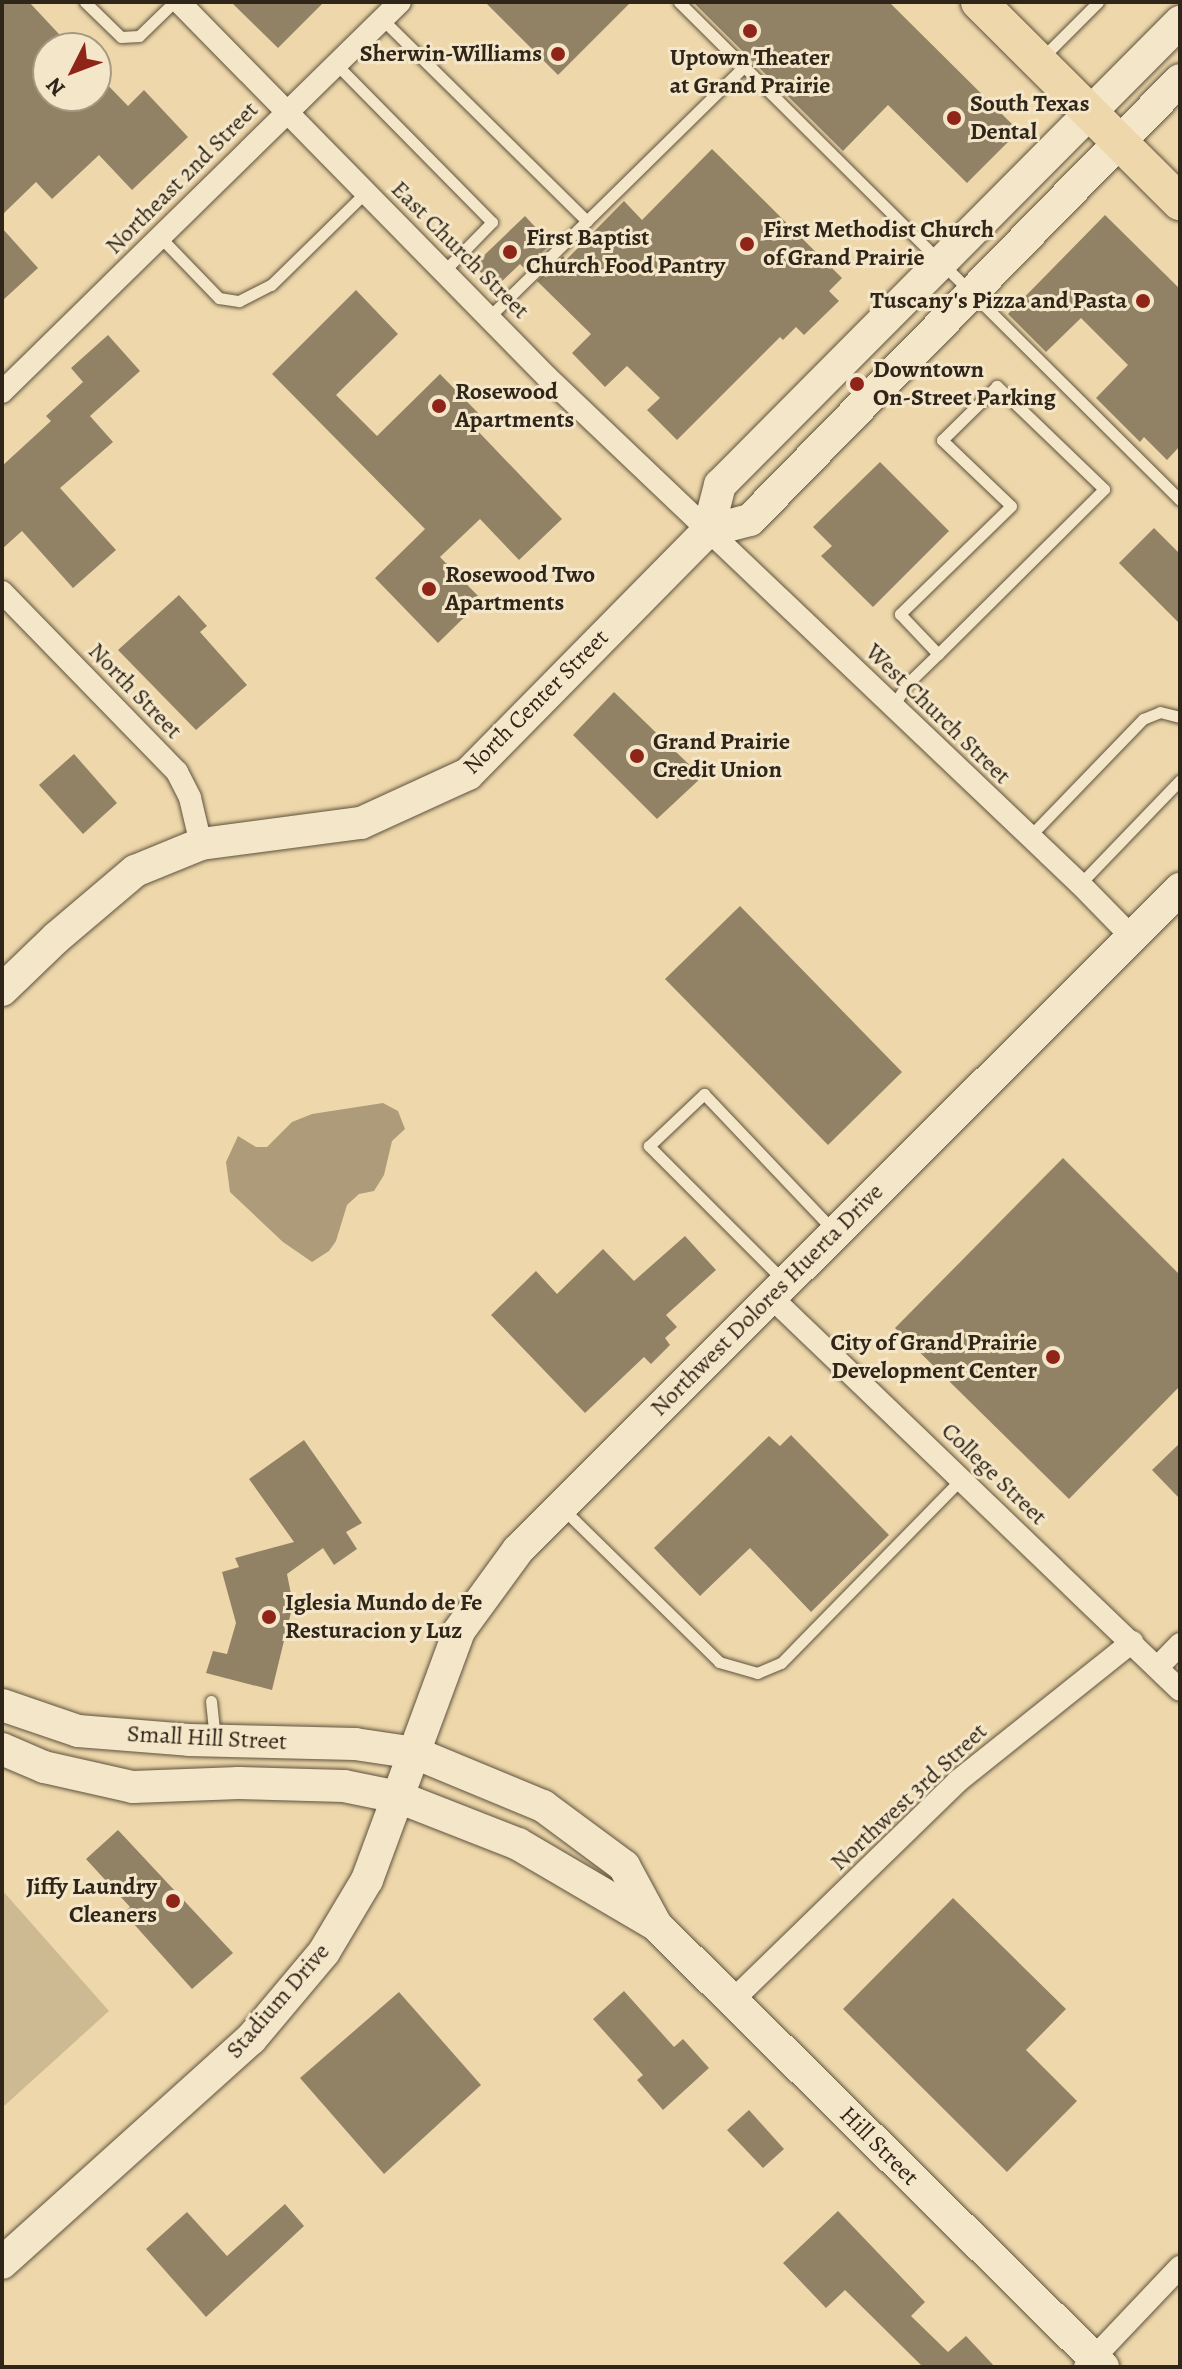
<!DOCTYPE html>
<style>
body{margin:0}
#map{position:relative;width:1182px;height:2369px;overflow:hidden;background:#eed8ab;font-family:Alegreya,serif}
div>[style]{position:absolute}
.green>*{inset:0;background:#ceba92}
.water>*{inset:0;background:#ad9b79}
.building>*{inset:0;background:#928265}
.roads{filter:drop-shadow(0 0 2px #5f523e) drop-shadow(0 0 2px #5f523e)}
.lane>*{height:11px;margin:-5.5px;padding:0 5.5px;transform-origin:5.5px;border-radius:5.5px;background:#f4e6c8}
.street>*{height:22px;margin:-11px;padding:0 11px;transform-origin:11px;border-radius:11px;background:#f4e6c8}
.secondary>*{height:32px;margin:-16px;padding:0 16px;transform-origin:16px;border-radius:16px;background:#f4e6c8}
.primary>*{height:36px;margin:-18px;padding:0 18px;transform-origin:18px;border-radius:18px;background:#eed8ab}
.dots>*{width:22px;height:22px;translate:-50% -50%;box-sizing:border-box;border:4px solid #f4e6c8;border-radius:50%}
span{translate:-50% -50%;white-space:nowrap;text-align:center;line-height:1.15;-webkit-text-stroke:6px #f4e6c8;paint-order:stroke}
.poi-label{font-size:24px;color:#2f2519;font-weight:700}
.right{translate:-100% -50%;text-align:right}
.left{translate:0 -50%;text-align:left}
.street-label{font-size:24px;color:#2f2519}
.frame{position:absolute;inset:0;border:4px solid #2f2519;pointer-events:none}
.north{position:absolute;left:32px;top:32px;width:80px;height:80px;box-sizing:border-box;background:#f4e6c8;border:2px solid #a59982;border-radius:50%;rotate:228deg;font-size:22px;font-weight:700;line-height:32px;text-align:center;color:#2f2519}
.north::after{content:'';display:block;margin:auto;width:28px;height:36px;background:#8f2418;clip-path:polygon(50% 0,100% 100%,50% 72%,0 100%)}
</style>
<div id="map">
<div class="green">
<div style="clip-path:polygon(2px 1890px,109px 2011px,3px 2107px,2px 2106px)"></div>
</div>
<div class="water">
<div style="clip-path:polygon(383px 1103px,398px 1111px,405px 1129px,392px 1141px,384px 1175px,374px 1191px,359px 1194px,347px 1205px,336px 1241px,329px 1251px,312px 1262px,283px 1242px,230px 1192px,226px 1162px,238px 1136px,256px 1147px,267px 1147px,292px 1122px,312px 1114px)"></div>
</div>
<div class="building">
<div style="clip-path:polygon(2px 2px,29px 2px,72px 48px,48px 48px,48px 96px,96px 96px,96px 73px,128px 106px,144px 90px,188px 137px,132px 190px,99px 155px,52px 199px,36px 182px,2px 215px)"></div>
<div style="clip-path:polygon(231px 2px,324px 2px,278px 48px)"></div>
<div style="clip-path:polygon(485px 2px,631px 2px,558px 75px)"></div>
<div style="clip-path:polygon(693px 2px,889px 2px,1019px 131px,967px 183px,888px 105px,843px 151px)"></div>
<div style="clip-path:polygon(712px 149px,842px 278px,829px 291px,839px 301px,804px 335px,796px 327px,783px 340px,780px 337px,677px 440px,647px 410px,660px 398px,627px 366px,605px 387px,572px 353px,591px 334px,537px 281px,563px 256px,566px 260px,624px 201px,642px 220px)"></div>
<div style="clip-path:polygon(1105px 215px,1180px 289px,1180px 446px,1167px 460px,1144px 437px,1140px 442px,1096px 398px,1128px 365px,1081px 318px,1046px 352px,1008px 314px)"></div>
<div style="clip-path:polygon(525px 216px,551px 244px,525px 269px,520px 264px,495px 288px,474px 265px)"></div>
<div style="clip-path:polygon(2px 228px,38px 268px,2px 301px)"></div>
<div style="clip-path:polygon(356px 290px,398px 334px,336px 395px,377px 436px,440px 374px,483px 418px,474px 427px,562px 519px,519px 560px,480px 519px,440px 557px,482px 600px,438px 643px,375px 578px,425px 529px,272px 374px)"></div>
<div style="clip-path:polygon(108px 335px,140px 371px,90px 416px,113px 442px,60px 488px,116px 550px,73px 588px,22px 531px,2px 549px,2px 466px,51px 421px,46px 416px,83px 382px,71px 368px)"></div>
<div style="clip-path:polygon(880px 462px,949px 531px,873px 607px,821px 556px,832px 546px,813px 527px)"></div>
<div style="clip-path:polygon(1154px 528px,1180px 554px,1180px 624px,1119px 563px)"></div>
<div style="clip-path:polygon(179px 595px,207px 626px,200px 632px,247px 685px,196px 730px,118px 650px)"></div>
<div style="clip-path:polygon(614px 692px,702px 777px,657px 819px,573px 735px)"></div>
<div style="clip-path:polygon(74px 754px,117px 803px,83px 834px,39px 785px)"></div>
<div style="clip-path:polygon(740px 906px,902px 1072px,828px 1145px,665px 979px)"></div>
<div style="clip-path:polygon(1063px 1158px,1180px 1275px,1180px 1386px,1069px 1499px,895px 1328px)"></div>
<div style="clip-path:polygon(685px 1236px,716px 1270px,666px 1315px,677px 1327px,665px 1338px,670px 1345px,651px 1364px,644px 1357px,585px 1413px,491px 1315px,536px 1271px,557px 1294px,603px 1249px,634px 1281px)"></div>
<div style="clip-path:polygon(791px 1435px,889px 1535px,811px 1612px,750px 1548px,700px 1596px,654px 1548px,769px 1436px,780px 1446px)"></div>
<div style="clip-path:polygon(304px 1440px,362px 1523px,346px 1532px,357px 1549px,334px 1565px,323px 1548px,287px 1574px,293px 1604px,272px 1690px,206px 1673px,213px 1651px,227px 1654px,236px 1623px,222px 1572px,239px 1567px,235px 1558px,294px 1542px,249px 1479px)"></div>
<div style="clip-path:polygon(1180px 1443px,1180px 1499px,1152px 1470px)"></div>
<div style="clip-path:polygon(118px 1830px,233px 1953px,192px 1989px,124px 1913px,130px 1907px,86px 1859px)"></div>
<div style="clip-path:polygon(953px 1898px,1066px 2009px,1026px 2050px,1077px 2101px,1007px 2172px,843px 2009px)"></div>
<div style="clip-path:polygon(624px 1991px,674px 2047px,683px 2039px,709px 2068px,663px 2110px,637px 2080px,643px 2075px,593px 2019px)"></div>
<div style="clip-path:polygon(399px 1992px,481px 2085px,384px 2174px,300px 2078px)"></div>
<div style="clip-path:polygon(749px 2110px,784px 2149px,763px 2168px,727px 2130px)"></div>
<div style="clip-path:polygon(285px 2204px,304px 2226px,206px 2317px,146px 2249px,187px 2212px,227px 2256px)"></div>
<div style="clip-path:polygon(838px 2211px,925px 2302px,911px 2316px,948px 2352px,966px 2336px,995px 2367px,923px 2367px,845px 2290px,826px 2308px,783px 2263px)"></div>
</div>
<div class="roads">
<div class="lane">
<div style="left:85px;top:2px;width:50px;rotate:44.2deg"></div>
<div style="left:121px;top:37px;width:18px;rotate:-3deg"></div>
<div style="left:139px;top:36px;width:49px;rotate:-44.2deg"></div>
<div style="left:679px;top:2px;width:706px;rotate:44.83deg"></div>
<div style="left:382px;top:19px;width:288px;rotate:44.6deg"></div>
<div style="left:1042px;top:58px;width:79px;rotate:-45deg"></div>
<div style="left:336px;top:64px;width:222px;rotate:45.4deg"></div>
<div style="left:492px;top:222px;width:69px;rotate:134.4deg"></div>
<div style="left:160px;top:237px;width:85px;rotate:46deg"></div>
<div style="left:219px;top:298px;width:20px;rotate:9deg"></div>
<div style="left:239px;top:301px;width:36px;rotate:-27deg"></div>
<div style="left:271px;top:285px;width:133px;rotate:-44.4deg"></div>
<div style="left:490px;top:316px;width:356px;rotate:-44.5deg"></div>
<div style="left:893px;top:706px;width:27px;rotate:-57deg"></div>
<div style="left:908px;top:683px;width:42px;rotate:-44deg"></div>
<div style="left:938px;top:654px;width:234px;rotate:-44.8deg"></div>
<div style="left:1104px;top:489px;width:149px;rotate:-136.1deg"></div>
<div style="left:997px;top:386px;width:77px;rotate:135.5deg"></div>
<div style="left:942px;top:440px;width:95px;rotate:43.7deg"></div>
<div style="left:1011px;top:506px;width:155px;rotate:135.8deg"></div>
<div style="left:900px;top:614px;width:55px;rotate:46.5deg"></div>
<div style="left:1030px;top:836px;width:163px;rotate:-46deg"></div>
<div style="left:1143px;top:719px;width:18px;rotate:-22deg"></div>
<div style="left:1160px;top:712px;width:21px;rotate:14deg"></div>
<div style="left:1080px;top:884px;width:144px;rotate:-46.1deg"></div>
<div style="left:783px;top:1280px;width:190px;rotate:-135deg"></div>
<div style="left:649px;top:1146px;width:76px;rotate:-43.4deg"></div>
<div style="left:704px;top:1094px;width:190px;rotate:46.5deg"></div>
<div style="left:562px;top:1508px;width:220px;rotate:44.4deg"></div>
<div style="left:719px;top:1662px;width:40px;rotate:16deg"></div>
<div style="left:757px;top:1673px;width:26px;rotate:-23deg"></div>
<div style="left:781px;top:1663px;width:257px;rotate:-45.6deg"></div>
<div style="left:211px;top:1701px;width:39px;rotate:84deg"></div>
</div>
<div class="street">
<div style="left:179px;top:2px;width:524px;rotate:45.54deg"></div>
<div style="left:546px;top:376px;width:737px;rotate:43.57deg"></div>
<div style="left:1080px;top:884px;width:73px;rotate:45.6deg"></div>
<div style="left:2px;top:392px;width:557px;rotate:-44.42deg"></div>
<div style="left:2px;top:592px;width:251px;rotate:45.8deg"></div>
<div style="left:177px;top:772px;width:29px;rotate:63deg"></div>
<div style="left:190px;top:798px;width:47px;rotate:76.6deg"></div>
<div style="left:771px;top:1297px;width:567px;rotate:43.86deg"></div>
<div style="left:1158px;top:1667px;width:32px;rotate:-46deg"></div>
<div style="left:732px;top:2001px;width:315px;rotate:-44.2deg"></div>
<div style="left:958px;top:1781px;width:223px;rotate:-38.6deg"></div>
<div style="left:1085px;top:2367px;width:138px;rotate:-46.5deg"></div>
</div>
<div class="secondary">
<div style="left:708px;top:531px;width:43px;rotate:-14.7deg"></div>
<div style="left:750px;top:520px;width:615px;rotate:-45.66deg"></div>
<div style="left:2px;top:990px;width:75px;rotate:-43.9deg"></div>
<div style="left:56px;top:938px;width:104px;rotate:-40.3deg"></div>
<div style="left:135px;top:871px;width:71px;rotate:-22.2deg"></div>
<div style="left:201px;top:844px;width:161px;rotate:-7.5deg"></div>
<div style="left:361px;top:823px;width:118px;rotate:-24.6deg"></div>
<div style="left:468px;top:774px;width:342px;rotate:-45.4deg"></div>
<div style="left:708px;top:531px;width:48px;rotate:-75.4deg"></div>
<div style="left:720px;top:485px;width:653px;rotate:-45.19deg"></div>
<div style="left:2px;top:1705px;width:80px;rotate:18.9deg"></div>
<div style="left:78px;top:1731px;width:111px;rotate:4.6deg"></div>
<div style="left:189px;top:1740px;width:166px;rotate:1.4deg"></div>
<div style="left:355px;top:1744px;width:61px;rotate:8.5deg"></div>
<div style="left:415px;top:1753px;width:139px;rotate:22.5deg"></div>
<div style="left:543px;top:1806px;width:101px;rotate:36.5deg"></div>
<div style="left:624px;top:1866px;width:67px;rotate:61.5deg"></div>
<div style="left:656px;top:1925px;width:629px;rotate:44.68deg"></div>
<div style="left:2px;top:1749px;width:46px;rotate:23.2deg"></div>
<div style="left:44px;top:1767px;width:91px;rotate:12.7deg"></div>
<div style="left:133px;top:1787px;width:106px;rotate:-2.2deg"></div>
<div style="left:239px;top:1783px;width:105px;rotate:1.6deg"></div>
<div style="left:344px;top:1786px;width:55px;rotate:11.5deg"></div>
<div style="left:398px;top:1797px;width:129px;rotate:21.4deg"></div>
<div style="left:518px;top:1844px;width:160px;rotate:30.4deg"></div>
<div style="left:2px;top:2263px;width:335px;rotate:-42deg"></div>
<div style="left:251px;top:2039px;width:114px;rotate:-50deg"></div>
<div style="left:324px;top:1952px;width:84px;rotate:-59.2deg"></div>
<div style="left:367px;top:1880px;width:265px;rotate:-69.7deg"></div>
<div style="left:459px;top:1631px;width:100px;rotate:-53.9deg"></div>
<div style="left:518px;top:1550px;width:936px;rotate:-44.96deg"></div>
</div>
<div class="primary">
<div style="left:979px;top:2px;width:284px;rotate:44.9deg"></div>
</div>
</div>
<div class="dots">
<div style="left:750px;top:31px;background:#8f2418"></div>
<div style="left:558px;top:54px;background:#8f2418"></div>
<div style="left:954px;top:118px;background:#8f2418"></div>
<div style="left:747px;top:244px;background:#8f2418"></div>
<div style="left:510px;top:252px;background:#8f2418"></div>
<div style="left:1143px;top:301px;background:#8f2418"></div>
<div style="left:857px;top:384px;background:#8f2418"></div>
<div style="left:439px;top:406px;background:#8f2418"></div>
<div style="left:429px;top:589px;background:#8f2418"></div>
<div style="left:637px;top:756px;background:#8f2418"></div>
<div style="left:1053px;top:1357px;background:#8f2418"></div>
<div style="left:269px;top:1617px;background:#8f2418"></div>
<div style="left:173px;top:1901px;background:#8f2418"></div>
</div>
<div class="poi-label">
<span class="right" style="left:542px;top:54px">Sherwin-Williams</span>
<span style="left:750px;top:72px">Uptown Theater<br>at Grand Prairie</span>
<span class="left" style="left:970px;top:118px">South Texas<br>Dental</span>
<span class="left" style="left:763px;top:244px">First Methodist Church<br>of Grand Prairie</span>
<span class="left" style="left:526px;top:252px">First Baptist<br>Church Food Pantry</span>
<span class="right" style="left:1127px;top:301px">Tuscany's Pizza and Pasta</span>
<span class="left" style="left:873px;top:384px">Downtown<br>On-Street Parking</span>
<span class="left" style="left:455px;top:406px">Rosewood<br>Apartments</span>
<span class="left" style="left:445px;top:589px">Rosewood Two<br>Apartments</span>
<span class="left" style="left:653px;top:756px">Grand Prairie<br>Credit Union</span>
<span class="right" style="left:1037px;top:1357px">City of Grand Prairie<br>Development Center</span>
<span class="left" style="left:285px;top:1617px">Iglesia Mundo de Fe<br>Resturacion y Luz</span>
<span class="right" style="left:157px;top:1901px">Jiffy Laundry<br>Cleaners</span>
</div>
<div class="street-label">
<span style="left:182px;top:178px;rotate:-45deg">Northeast 2nd Street</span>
<span style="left:460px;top:250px;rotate:45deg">East Church Street</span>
<span style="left:135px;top:691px;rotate:46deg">North Street</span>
<span style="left:536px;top:702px;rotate:-45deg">North Center Street</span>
<span style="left:938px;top:714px;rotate:44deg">West Church Street</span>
<span style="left:767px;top:1300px;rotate:-45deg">Northwest Dolores Huerta Drive</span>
<span style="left:994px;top:1474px;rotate:44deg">College Street</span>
<span style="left:207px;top:1738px;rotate:3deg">Small Hill Street</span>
<span style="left:909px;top:1797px;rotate:-43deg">Northwest 3rd Street</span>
<span style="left:278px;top:2001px;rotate:-49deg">Stadium Drive</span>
<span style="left:879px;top:2146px;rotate:45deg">Hill Street</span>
</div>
<div class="frame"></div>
<div class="north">N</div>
</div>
